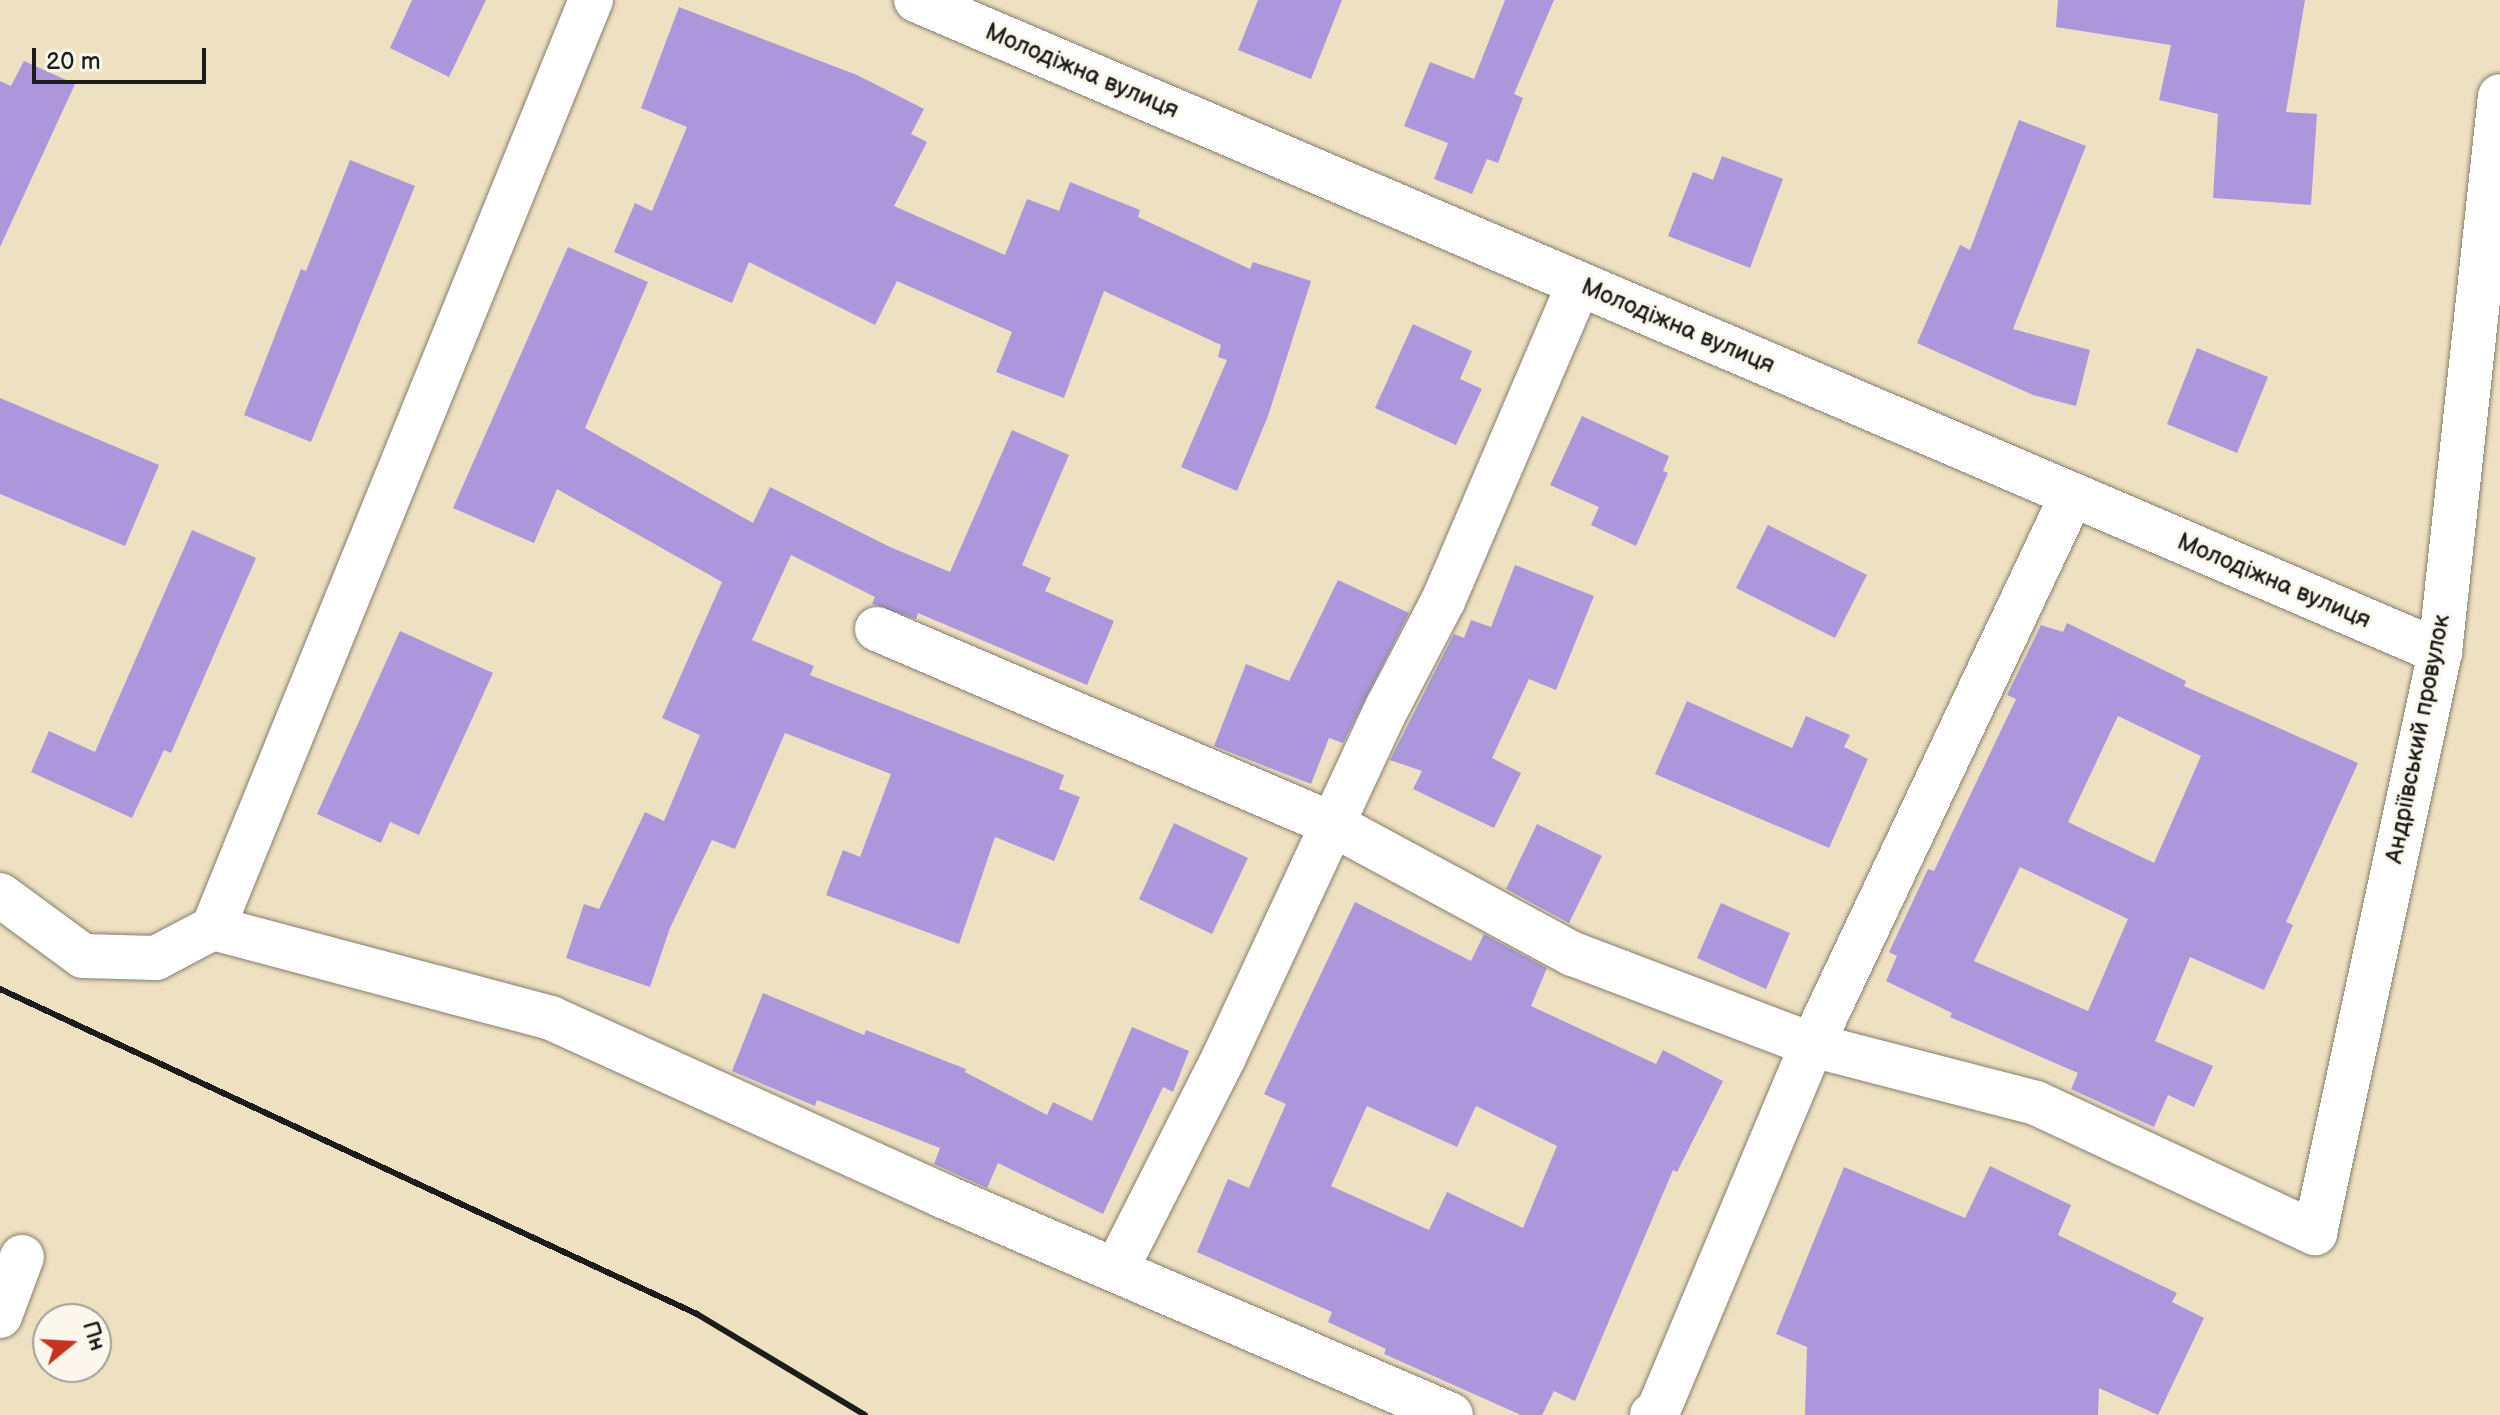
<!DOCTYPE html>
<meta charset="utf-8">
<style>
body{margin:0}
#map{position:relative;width:2500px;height:1415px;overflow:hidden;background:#eee1c1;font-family:"Balsamiq Sans",sans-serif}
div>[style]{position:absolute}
.building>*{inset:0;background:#ac97dd}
.roads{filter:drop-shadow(0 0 2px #857e6e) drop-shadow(0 0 2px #857e6e)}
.street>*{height:44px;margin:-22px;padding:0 22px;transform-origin:22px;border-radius:22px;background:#fff}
.rail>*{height:6px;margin:-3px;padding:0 3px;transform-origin:3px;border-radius:3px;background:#1c1c1c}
span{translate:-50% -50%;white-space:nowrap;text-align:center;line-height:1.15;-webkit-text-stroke:6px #fbf7ec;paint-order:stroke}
.street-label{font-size:24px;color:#1c1c1c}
.north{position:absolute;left:32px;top:1303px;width:80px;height:80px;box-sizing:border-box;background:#fbf7ec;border:2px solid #a29f99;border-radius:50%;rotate:72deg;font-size:22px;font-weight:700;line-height:32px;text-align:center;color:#1c1c1c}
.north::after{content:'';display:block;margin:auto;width:28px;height:36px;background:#c8321e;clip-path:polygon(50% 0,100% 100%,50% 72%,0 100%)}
.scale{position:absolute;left:32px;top:48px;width:174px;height:36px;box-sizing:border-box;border:4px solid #1c1c1c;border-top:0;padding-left:10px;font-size:24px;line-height:28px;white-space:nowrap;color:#1c1c1c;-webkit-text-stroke:6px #fbf7ec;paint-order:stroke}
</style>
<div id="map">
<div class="building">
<div style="clip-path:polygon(412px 0,486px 0,449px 77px,390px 48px)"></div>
<div style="clip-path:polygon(1258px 0,1342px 0,1311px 79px,1238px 50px)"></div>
<div style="clip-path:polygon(1505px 0,1554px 0,1514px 94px,1523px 98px,1498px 163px,1487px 159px,1472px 194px,1434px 179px,1448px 143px,1404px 126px,1430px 62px,1474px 79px)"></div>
<div style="clip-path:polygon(2058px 0,2305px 0,2286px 112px,2317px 114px,2311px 205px,2213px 198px,2218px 114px,2159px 100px,2171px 45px,2056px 27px)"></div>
<div style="clip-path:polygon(679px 7px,857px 75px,924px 109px,911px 134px,927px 142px,894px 206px,1005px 255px,1027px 199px,1059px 211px,1070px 182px,1140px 210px,1138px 217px,1250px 269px,1253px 262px,1311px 281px,1268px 416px,1237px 491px,1181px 467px,1227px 360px,1218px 357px,1221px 345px,1104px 291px,1064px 398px,996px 372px,1012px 332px,897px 281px,875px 325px,749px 262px,732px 303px,614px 252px,635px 203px,652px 211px,687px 127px,641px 108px)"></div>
<div style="clip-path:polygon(24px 61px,75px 84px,0 247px,0 81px,11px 86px)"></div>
<div style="clip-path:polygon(2019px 120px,2086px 146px,2013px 329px,2090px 350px,2076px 406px,2033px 395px,1917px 343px,1960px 245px,1970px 250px)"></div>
<div style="clip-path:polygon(1722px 156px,1783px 179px,1750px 268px,1668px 236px,1693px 172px,1713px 180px)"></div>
<div style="clip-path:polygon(350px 160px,415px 186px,311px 442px,244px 415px,301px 269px,306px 271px)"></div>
<div style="clip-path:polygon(568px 247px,648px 282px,585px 428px,753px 523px,770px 487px,890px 547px,950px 572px,1012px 430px,1069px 455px,1022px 565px,1051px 578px,1045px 591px,1114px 621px,1087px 685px,918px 613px,916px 619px,872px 604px,875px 597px,791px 555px,752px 640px,814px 666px,810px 675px,1064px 775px,1059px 789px,1080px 797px,1054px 861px,995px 837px,959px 944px,826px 895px,843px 850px,860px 857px,891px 774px,785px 733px,735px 849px,712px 840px,670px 928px,650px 987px,566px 958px,584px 904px,599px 909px,645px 812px,664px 821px,700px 735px,662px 718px,722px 582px,557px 489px,534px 543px,453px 508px)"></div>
<div style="clip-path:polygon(1413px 324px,1472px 351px,1460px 379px,1482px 389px,1456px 445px,1375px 408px)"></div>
<div style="clip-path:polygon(2197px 348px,2268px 377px,2237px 453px,2167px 424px)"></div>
<div style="clip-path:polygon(0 398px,159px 465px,125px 546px,0 494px)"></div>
<div style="clip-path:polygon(1582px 416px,1669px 456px,1663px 471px,1668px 473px,1636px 546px,1591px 525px,1599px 507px,1550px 485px)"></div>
<div style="clip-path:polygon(1768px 525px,1867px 575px,1835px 638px,1736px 588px)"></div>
<div style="clip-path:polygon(192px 530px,256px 558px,171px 753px,164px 750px,132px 818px,31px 772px,49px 731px,95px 752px)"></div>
<div style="clip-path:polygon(1515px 565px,1594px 596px,1556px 690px,1529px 679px,1492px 758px,1521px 773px,1494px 828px,1413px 789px,1422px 771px,1390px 760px,1454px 634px,1464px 638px,1471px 620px,1491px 627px)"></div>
<div style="clip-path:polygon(1338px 580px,1409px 613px,1343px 743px,1329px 738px,1311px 784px,1214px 746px,1246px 664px,1289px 681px)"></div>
<div style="clip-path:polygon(evenodd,2067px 623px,2186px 681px,2184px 686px,2358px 763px,2286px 922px,2293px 925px,2264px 990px,2190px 957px,2155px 1041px,2213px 1066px,2194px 1107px,2168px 1095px,2154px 1127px,2071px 1089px,2078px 1073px,1950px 1017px,1952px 1013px,1886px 981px,1897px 956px,1889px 952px,1928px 869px,1934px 871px,2016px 699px,2007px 695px,2041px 625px,2063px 632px,2067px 623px,2118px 716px,2201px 756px,2154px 863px,2068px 822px,2118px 716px,2067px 623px,2020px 867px,2128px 919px,2088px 1011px,1974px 961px,2020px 867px)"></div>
<div style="clip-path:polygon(400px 631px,493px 673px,419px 835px,390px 822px,381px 843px,317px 814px)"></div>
<div style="clip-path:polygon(1687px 701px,1792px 748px,1806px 716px,1850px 735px,1844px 747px,1868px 759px,1829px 848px,1655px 774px)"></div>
<div style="clip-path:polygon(1174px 823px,1248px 858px,1212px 934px,1139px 899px)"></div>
<div style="clip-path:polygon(1537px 824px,1602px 856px,1569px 923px,1506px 889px)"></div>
<div style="clip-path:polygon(evenodd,1355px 902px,1471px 961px,1484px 934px,1547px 968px,1531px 1006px,1656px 1064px,1663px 1050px,1723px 1081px,1677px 1172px,1673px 1170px,1575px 1401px,1554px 1391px,1542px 1415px,1521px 1415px,1384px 1354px,1386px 1349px,1328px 1322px,1332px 1312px,1197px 1252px,1228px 1179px,1249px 1188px,1286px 1104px,1264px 1094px,1355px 902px,1367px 1106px,1457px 1147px,1476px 1106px,1557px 1146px,1523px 1228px,1447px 1192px,1429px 1230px,1331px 1186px,1367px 1106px)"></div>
<div style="clip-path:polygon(1721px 903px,1790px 933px,1766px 989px,1697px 958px)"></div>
<div style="clip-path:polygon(763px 993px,864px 1035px,866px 1030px,966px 1069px,965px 1072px,1047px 1115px,1053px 1102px,1092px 1121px,1132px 1027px,1189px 1051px,1173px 1092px,1163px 1087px,1103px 1214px,998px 1163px,987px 1188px,934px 1164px,940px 1148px,817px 1100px,815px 1106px,732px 1071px)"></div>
<div style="clip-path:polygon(1990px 1166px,2071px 1205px,2058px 1235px,2177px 1293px,2172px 1302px,2204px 1318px,2158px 1415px,2099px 1388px,2098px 1415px,1805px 1415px,1807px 1347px,1776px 1334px,1844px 1167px,1965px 1218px)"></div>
</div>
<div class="roads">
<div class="street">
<div style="left:916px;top:0;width:1658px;rotate:23.16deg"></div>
<div style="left:877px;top:629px;width:497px;rotate:23.2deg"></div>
<div style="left:1334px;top:825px;width:272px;rotate:28.4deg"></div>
<div style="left:1573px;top:954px;width:256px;rotate:20.8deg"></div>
<div style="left:1812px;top:1045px;width:231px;rotate:14.5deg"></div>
<div style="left:2036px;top:1103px;width:308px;rotate:25deg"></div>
<div style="left:2315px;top:1233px;width:594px;rotate:-77.86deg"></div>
<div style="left:2440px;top:652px;width:559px;rotate:-83.84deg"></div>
<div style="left:0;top:895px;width:103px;rotate:36.3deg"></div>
<div style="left:83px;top:956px;width:73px;rotate:1.6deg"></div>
<div style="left:156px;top:958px;width:64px;rotate:-27.8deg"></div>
<div style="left:213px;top:928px;width:1002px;rotate:-67.84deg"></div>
<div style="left:213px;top:928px;width:350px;rotate:14.9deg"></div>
<div style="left:551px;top:1018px;width:431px;rotate:24.4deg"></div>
<div style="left:943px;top:1196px;width:553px;rotate:23.32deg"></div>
<div style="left:1116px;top:1270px;width:239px;rotate:-63.1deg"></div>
<div style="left:1224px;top:1057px;width:387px;rotate:-65deg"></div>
<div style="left:1388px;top:706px;width:119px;rotate:-62.4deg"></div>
<div style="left:1443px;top:601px;width:345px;rotate:-66.8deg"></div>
<div style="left:0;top:1316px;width:63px;rotate:-69.6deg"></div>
<div style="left:1652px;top:1415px;width:7px;rotate:-34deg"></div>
<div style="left:1658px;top:1411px;width:397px;rotate:-67.2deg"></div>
<div style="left:1812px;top:1045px;width:608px;rotate:-64.7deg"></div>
</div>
</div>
<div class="rail">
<div style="left:0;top:989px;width:769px;rotate:25deg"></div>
<div style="left:697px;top:1314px;width:196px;rotate:31deg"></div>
</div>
<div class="street-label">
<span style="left:1082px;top:71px;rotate:23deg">Молодіжна вулиця</span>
<span style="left:1678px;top:326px;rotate:23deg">Молодіжна вулиця</span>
<span style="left:2274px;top:581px;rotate:23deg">Молодіжна вулиця</span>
<span style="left:2418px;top:739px;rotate:-79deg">Андріївський провулок</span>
</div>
<div class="north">Пн</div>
<div class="scale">20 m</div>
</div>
